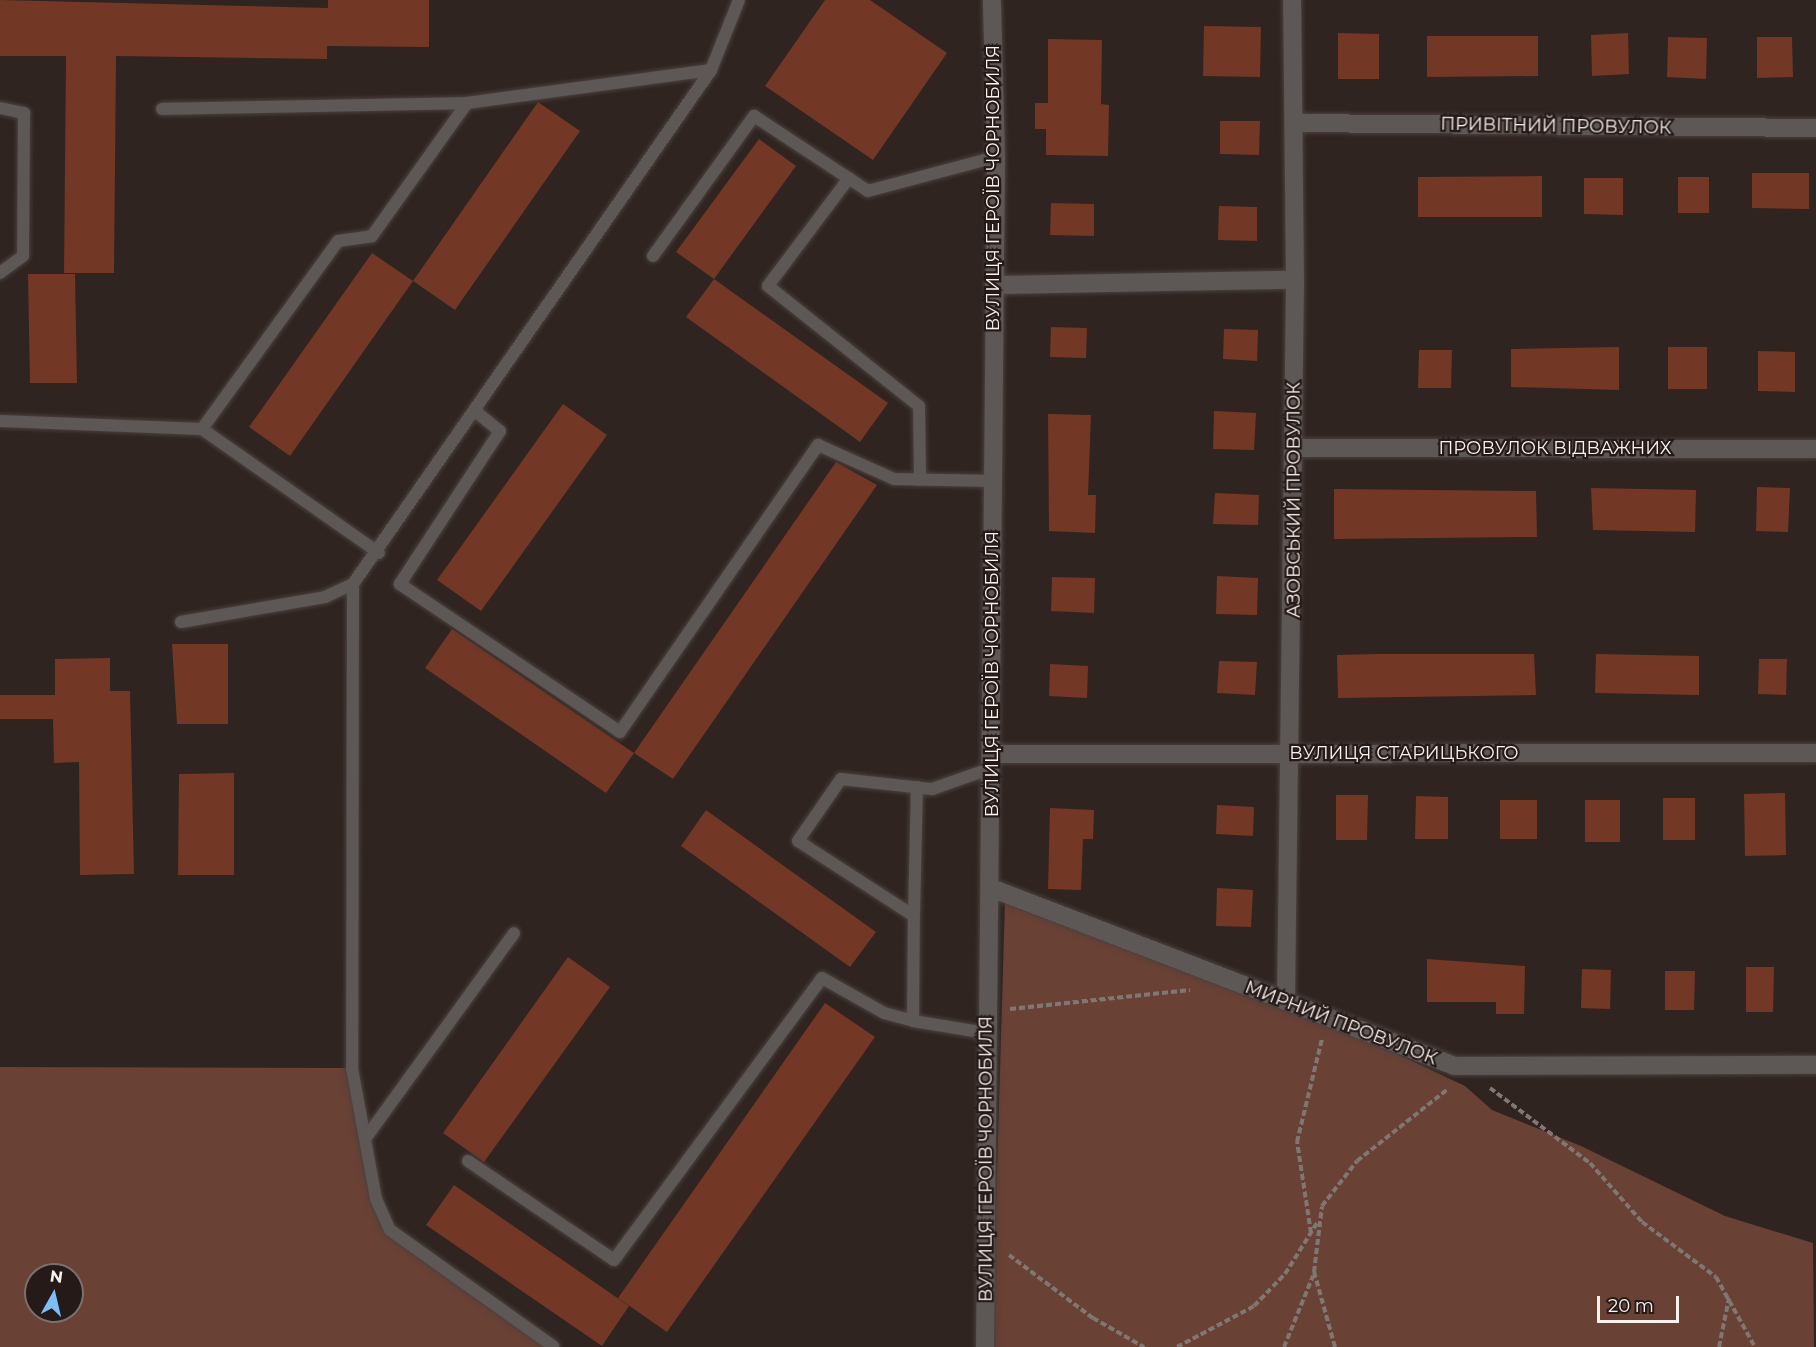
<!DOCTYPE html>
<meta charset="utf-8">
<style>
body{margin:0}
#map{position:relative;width:1816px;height:1347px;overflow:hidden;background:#2f2420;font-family:Montserrat,sans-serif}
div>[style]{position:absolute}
.green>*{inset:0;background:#694135}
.building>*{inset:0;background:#733725}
.path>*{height:4px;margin-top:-2px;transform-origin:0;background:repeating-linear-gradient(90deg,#807773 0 6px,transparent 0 9px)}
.roads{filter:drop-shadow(0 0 2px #4b413d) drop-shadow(0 0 2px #4b413d)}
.service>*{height:12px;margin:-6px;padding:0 6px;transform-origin:6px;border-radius:6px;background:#5d5755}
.minor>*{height:18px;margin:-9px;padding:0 9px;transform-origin:9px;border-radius:9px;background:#5d5755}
span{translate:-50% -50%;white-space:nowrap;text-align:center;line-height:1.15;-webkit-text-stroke:4.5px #251a17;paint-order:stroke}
.street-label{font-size:18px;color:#f9f1ee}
.north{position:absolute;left:24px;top:1263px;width:60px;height:60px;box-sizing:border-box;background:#251a17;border:2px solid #7a706d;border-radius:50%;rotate:8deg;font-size:16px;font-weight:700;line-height:24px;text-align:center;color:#f9f1ee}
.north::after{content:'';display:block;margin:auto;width:21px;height:27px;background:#7dbef9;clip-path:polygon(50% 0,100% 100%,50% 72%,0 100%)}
.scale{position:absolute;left:1597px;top:1296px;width:82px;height:27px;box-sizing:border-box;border:3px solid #f9f1ee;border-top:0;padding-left:8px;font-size:18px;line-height:21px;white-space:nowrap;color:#f9f1ee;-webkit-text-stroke:4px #251a17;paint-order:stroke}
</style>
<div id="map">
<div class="green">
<div style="clip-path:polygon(1005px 900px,1397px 1054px,1465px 1086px,1492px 1110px,1581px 1146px,1725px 1216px,1813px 1243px,1814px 1347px,992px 1347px)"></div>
<div style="clip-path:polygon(evenodd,0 1067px,352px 1068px,376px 1199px,390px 1230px,554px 1347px,0 1347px,0 1067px,36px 1275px,72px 1275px,72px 1311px,36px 1311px,36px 1275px)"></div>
</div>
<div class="building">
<div style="clip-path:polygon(0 0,328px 8px,328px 0,429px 0,429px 47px,327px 46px,327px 59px,116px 56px,114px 273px,64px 273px,66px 56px,0 56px)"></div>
<div style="clip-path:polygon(825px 0,870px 0,947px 53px,873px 160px,765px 86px)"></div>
<div style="clip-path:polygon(1204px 26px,1261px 27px,1260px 77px,1203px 76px)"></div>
<div style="clip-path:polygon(1338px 33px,1379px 34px,1379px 79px,1338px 79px)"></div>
<div style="clip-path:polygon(1628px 33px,1629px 74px,1592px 76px,1591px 35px)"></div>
<div style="clip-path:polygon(1427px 36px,1538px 36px,1538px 76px,1427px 77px)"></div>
<div style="clip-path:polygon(1668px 37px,1707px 38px,1706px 79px,1667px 77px)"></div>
<div style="clip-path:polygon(1757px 37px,1792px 37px,1793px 77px,1757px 78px)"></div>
<div style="clip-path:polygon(1048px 39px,1102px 40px,1101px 104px,1109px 105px,1108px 156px,1046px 155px,1046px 129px,1035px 129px,1035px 103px,1048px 103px)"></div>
<div style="clip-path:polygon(538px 102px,580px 131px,455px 310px,413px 281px)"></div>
<div style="clip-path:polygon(1220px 121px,1260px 121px,1259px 155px,1220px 154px)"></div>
<div style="clip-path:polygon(759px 139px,796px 166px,714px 279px,676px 252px)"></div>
<div style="clip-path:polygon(1752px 173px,1809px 173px,1809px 209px,1752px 208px)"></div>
<div style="clip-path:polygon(1542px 176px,1542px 217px,1418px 217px,1418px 177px)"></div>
<div style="clip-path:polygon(1678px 177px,1709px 177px,1709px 213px,1678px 213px)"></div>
<div style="clip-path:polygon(1584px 178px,1623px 178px,1623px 215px,1584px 214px)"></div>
<div style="clip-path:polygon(1051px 203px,1094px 204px,1094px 236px,1050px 235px)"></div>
<div style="clip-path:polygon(1219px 206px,1257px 207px,1257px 241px,1218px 240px)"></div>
<div style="clip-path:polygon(372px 253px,413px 281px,290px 456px,249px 427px)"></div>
<div style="clip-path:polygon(28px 274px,75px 274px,77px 383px,30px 383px)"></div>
<div style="clip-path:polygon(714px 279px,888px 403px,860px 442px,686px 317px)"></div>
<div style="clip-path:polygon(1051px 327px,1087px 328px,1086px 358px,1050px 357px)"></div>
<div style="clip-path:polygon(1224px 329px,1258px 330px,1257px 361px,1223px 359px)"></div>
<div style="clip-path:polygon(1619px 347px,1619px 390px,1511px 387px,1511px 349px)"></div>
<div style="clip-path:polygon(1668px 347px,1707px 347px,1707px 389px,1668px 389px)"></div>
<div style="clip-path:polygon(1419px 350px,1452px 350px,1451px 388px,1418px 388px)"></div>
<div style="clip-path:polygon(1758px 351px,1795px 352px,1795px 392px,1758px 391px)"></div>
<div style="clip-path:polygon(563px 404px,607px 435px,481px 611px,437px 580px)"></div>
<div style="clip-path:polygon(1214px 411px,1256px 413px,1254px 450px,1213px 449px)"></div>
<div style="clip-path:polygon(1048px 414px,1091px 415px,1088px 495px,1096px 495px,1095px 533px,1049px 531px)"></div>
<div style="clip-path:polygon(836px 462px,877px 485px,673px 779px,634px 753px)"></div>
<div style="clip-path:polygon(1757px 487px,1790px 488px,1788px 532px,1756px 531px)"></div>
<div style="clip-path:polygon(1591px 488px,1696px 490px,1695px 532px,1593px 530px)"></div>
<div style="clip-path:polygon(1334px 489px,1536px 491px,1537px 537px,1334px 539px)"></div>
<div style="clip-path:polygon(1215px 493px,1259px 495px,1258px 525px,1213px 524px)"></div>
<div style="clip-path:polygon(1217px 576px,1258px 578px,1257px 615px,1216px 614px)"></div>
<div style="clip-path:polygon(1052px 577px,1095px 578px,1094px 613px,1051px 611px)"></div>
<div style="clip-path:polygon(452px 629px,634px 753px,606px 793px,425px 668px)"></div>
<div style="clip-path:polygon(172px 644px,228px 644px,228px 724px,177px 724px)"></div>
<div style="clip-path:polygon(1377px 654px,1534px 654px,1536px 695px,1338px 698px,1337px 655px)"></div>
<div style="clip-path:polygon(1596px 654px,1699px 656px,1699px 695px,1595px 693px)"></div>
<div style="clip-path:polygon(110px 658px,110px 691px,130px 691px,134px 874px,80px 875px,79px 762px,54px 763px,53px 719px,0 719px,0 695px,55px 695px,55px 659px)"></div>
<div style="clip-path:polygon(1759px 659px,1787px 659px,1786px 695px,1758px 694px)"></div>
<div style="clip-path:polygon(1219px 661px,1257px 662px,1255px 695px,1217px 693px)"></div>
<div style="clip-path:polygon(1050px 664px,1088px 666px,1087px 698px,1049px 696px)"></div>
<div style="clip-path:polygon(234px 773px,234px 875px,178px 875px,179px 774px)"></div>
<div style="clip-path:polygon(1785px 793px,1786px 855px,1745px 856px,1744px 794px)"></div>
<div style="clip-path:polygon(1336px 795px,1368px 795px,1367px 840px,1336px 840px)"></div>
<div style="clip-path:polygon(1416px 796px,1448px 797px,1448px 839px,1415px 839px)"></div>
<div style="clip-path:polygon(1663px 798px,1695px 798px,1695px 840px,1663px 840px)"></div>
<div style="clip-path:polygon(1500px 800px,1537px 800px,1537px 839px,1500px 839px)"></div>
<div style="clip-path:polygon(1585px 800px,1620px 800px,1620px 842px,1585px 842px)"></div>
<div style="clip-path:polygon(1217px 805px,1254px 807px,1253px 836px,1216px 834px)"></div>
<div style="clip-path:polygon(1050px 808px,1094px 810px,1093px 839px,1083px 839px,1081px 890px,1048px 889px)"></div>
<div style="clip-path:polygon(706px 810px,876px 932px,850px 967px,681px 846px)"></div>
<div style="clip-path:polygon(1217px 888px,1253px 890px,1251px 927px,1216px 926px)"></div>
<div style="clip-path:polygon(568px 957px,610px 987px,484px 1162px,443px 1133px)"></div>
<div style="clip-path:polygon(1427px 959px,1525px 966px,1524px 1014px,1496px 1014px,1496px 1002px,1427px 1002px)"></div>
<div style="clip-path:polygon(1746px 967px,1774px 967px,1773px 1012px,1746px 1012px)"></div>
<div style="clip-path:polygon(1582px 969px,1611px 970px,1610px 1009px,1581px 1008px)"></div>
<div style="clip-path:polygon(1665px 971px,1695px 971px,1694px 1010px,1665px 1010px)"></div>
<div style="clip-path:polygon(825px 1003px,875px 1037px,667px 1332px,618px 1298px)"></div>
<div style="clip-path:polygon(454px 1185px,629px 1306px,602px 1346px,426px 1225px)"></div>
</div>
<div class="path">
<div style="left:1010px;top:1009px;width:181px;rotate:-6deg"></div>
<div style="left:1490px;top:1088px;width:125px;rotate:36.9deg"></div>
<div style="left:1590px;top:1163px;width:79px;rotate:48.6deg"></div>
<div style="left:1642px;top:1222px;width:92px;rotate:36.6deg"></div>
<div style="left:1716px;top:1277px;width:80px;rotate:60.9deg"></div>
<div style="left:1311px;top:1233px;width:92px;rotate:-98.7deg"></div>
<div style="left:1297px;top:1142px;width:106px;rotate:-76.4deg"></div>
<div style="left:1009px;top:1255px;width:105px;rotate:36.9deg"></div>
<div style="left:1093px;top:1318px;width:59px;rotate:29.6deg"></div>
<div style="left:1177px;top:1347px;width:87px;rotate:-28deg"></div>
<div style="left:1254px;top:1306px;width:45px;rotate:-45.9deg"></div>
<div style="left:1285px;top:1274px;width:60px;rotate:-57.9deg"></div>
<div style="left:1284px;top:1347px;width:77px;rotate:-67.8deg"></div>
<div style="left:1335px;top:1347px;width:78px;rotate:-105.6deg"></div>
<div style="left:1314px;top:1272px;width:66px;rotate:-83.1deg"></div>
<div style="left:1322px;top:1206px;width:57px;rotate:-52.1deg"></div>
<div style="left:1357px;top:1161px;width:116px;rotate:-38.4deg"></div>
<div style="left:1719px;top:1347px;width:50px;rotate:-78.5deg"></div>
</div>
<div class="roads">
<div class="service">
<div style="left:0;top:108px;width:25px;rotate:12deg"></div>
<div style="left:24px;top:113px;width:143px;rotate:90.4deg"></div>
<div style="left:23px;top:256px;width:29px;rotate:144deg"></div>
<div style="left:162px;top:109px;width:305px;rotate:-1.1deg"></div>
<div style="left:467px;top:103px;width:246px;rotate:-7.7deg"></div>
<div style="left:849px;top:178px;width:135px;rotate:126.9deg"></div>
<div style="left:768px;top:286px;width:193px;rotate:38.5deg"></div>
<div style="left:919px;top:406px;width:74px;rotate:89.2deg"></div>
<div style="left:653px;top:256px;width:173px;rotate:-54.2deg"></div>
<div style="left:754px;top:116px;width:136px;rotate:33.3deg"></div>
<div style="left:868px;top:191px;width:132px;rotate:-14.9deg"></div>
<div style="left:475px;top:411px;width:32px;rotate:39deg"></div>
<div style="left:500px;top:431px;width:183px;rotate:123.2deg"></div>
<div style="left:400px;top:584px;width:265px;rotate:33.9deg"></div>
<div style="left:620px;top:732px;width:349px;rotate:-55.4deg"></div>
<div style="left:818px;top:445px;width:83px;rotate:24.1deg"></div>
<div style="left:894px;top:479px;width:99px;rotate:1.2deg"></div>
<div style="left:0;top:421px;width:202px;rotate:2.3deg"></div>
<div style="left:202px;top:429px;width:232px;rotate:-54.1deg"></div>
<div style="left:338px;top:241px;width:34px;rotate:-8deg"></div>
<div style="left:372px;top:236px;width:163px;rotate:-54.5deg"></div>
<div style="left:202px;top:429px;width:216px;rotate:35deg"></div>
<div style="left:353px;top:584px;width:484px;rotate:90.1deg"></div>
<div style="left:352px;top:1068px;width:133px;rotate:79.6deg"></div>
<div style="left:376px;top:1199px;width:34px;rotate:66deg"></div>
<div style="left:390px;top:1230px;width:201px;rotate:35.5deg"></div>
<div style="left:181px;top:622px;width:146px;rotate:-9.8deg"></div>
<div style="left:325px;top:597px;width:31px;rotate:-25deg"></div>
<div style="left:353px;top:584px;width:626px;rotate:-55.14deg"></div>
<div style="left:711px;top:70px;width:75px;rotate:-68.2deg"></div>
<div style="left:914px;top:916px;width:129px;rotate:-88.7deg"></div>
<div style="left:986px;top:1033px;width:74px;rotate:-170.7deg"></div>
<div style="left:913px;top:1021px;width:105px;rotate:-89.5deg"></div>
<div style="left:914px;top:916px;width:138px;rotate:-147.1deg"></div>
<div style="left:798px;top:841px;width:75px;rotate:-55.3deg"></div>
<div style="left:841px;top:779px;width:92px;rotate:6.3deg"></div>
<div style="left:932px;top:789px;width:64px;rotate:-19.3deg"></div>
<div style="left:365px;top:1139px;width:254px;rotate:-54.1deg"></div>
<div style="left:468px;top:1161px;width:176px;rotate:34.1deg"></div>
<div style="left:614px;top:1260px;width:350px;rotate:-53.6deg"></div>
<div style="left:822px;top:978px;width:71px;rotate:29.4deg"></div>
<div style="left:884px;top:1013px;width:30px;rotate:15deg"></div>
</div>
<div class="minor">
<div style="left:1296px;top:123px;width:520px;rotate:0.55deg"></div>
<div style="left:994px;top:285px;width:301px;rotate:-1deg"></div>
<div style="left:1294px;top:448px;width:522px;rotate:0.11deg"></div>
<div style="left:992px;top:754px;width:824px;rotate:-0.07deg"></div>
<div style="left:991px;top:888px;width:496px;rotate:21deg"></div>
<div style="left:1454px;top:1066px;width:362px;rotate:-0.2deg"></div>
<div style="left:1286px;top:1000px;width:720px;rotate:-89.28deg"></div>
<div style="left:1295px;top:280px;width:280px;rotate:-90.6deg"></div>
<div style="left:985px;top:1347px;width:1190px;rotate:-89.47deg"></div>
<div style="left:996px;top:157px;width:157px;rotate:-91.5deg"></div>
</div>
</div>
<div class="street-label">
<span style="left:1556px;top:126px;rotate:1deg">ПРИВІТНИЙ ПРОВУЛОК</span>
<span style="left:993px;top:188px;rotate:-90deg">ВУЛИЦЯ ГЕРОЇВ ЧОРНОБИЛЯ</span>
<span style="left:1555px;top:448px">ПРОВУЛОК ВІДВАЖНИХ</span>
<span style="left:1294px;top:500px;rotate:-90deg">АЗОВСЬКИЙ ПРОВУЛОК</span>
<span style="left:992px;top:674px;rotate:-90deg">ВУЛИЦЯ ГЕРОЇВ ЧОРНОБИЛЯ</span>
<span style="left:1404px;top:753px">ВУЛИЦЯ СТАРИЦЬКОГО</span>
<span style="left:1341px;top:1023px;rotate:21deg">МИРНИЙ ПРОВУЛОК</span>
<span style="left:986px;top:1159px;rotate:-90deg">ВУЛИЦЯ ГЕРОЇВ ЧОРНОБИЛЯ</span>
</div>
<div class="north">N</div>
<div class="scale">20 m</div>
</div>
